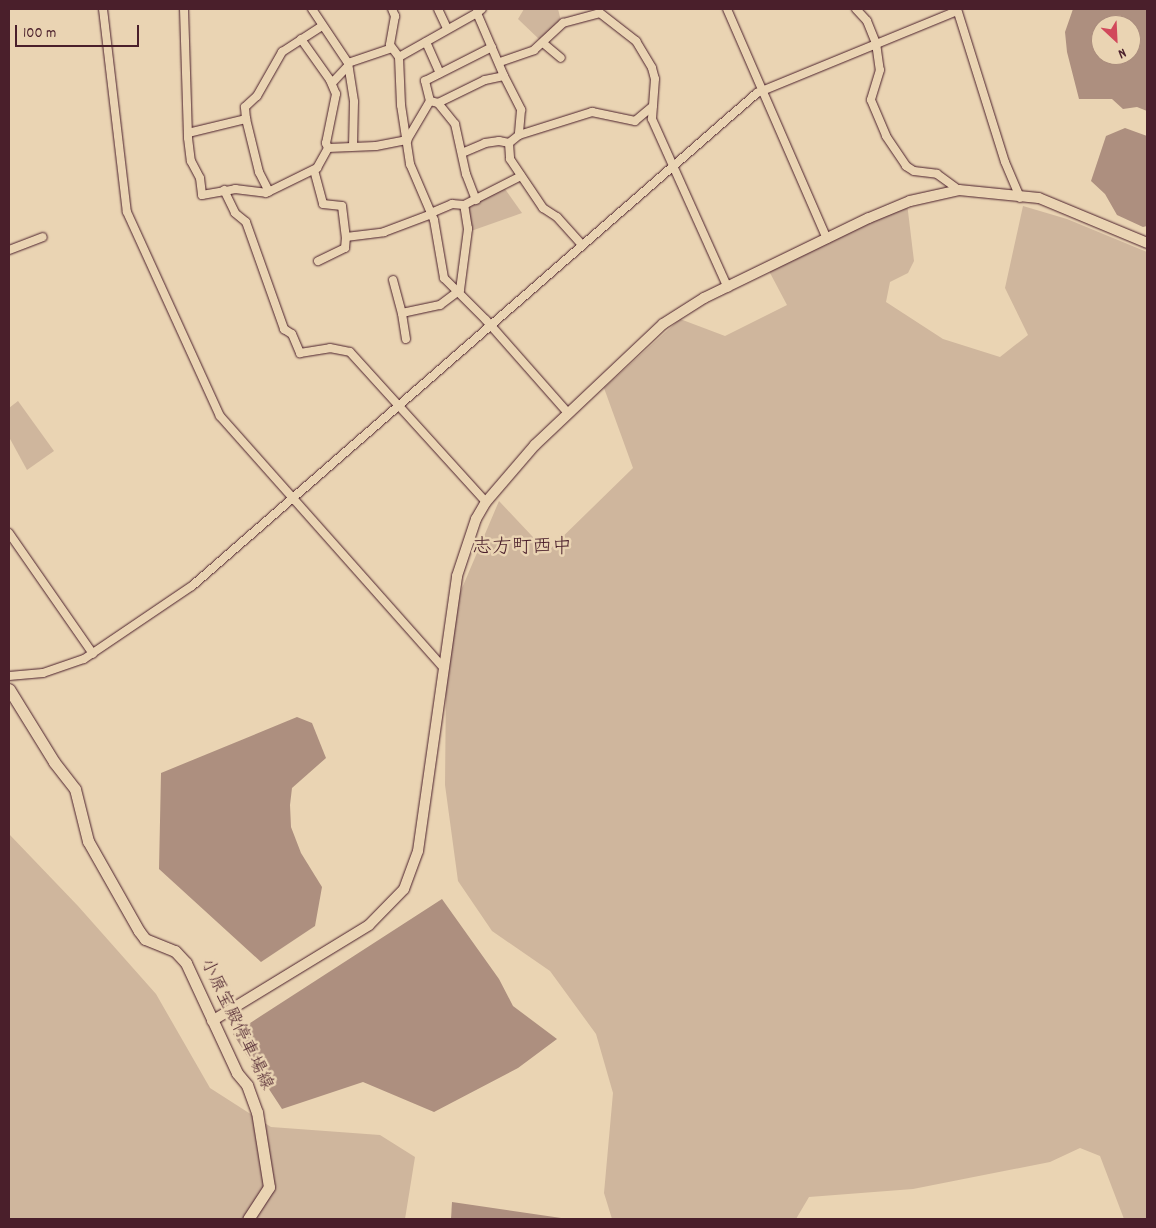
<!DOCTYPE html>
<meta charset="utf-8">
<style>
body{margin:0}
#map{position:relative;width:1156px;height:1228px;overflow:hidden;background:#ead4b3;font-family:Dekko,"Klee One",sans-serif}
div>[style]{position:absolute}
.green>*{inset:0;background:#cfb69d}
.water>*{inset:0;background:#ad8f7f}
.roads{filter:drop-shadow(0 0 1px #4a1f2b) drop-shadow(0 0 1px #4a1f2b)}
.minor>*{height:8px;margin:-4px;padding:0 4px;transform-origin:4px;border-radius:4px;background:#ead4b3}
.tertiary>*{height:10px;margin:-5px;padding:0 5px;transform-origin:5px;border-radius:5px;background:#ead4b3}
.secondary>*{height:11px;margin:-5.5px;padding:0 5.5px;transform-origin:5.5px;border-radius:5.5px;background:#ead4b3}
span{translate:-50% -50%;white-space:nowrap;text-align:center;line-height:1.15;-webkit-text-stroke:5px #ead4b3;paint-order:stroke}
.street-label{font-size:18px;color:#4a1f2b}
.quarter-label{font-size:20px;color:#4a1f2b}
.frame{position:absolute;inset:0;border:10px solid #4a1f2b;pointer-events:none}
.north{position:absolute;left:1091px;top:15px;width:50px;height:50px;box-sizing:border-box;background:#ead4b3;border:1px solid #aa8c7d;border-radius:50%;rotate:155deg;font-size:14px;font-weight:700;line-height:20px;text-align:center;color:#4a1f2b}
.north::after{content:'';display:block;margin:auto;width:18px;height:22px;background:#d1495b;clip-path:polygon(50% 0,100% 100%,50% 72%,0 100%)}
.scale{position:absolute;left:15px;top:25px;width:124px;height:22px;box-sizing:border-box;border:2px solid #4a1f2b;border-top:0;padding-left:6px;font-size:15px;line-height:18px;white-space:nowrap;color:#4a1f2b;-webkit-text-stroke:4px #ead4b3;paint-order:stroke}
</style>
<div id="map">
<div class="green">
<div style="clip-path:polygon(524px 9px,558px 9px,561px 21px,542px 42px,518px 19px)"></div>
<div style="clip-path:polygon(505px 189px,522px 213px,471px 231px,466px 206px)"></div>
<div style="clip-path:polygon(907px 203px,914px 261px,908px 273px,890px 282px,886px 302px,943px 339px,1000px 357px,1028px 335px,1005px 288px,1023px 206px,1067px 219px,1147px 252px,1147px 1219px,1124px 1219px,1100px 1156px,1080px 1148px,1050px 1162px,913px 1189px,809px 1197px,796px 1219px,612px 1219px,604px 1193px,613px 1093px,596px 1034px,550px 971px,492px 931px,458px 881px,445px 785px,446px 682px,457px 600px,499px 501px,547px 552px,633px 468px,604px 388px,680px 319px,725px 336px,787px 305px,769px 271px)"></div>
<div style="clip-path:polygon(18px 401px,54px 451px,27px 470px,9px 437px,9px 408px)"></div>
<div style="clip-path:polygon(9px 834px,78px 906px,156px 994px,210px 1088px,271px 1127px,380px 1135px,415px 1157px,405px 1219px,9px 1219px)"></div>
</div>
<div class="water">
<div style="clip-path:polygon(evenodd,1073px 9px,1147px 9px,1147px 111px,1137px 107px,1123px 109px,1112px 99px,1079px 99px,1067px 52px,1065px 32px,1073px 9px,1101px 25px,1131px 25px,1131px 55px,1101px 55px,1101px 25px)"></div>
<div style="clip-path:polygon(1125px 128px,1147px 136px,1147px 226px,1143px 227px,1117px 215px,1105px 194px,1091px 181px,1106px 136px)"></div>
<div style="clip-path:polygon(297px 717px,312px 723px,326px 758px,292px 788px,290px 805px,291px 827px,301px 853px,322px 887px,315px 926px,261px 962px,159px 869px,161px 773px)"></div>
<div style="clip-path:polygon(442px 899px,499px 979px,513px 1006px,557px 1039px,518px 1068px,434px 1112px,363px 1082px,282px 1109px,233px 1034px)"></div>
<div style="clip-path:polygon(452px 1202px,568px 1219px,451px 1219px)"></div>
</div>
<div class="roads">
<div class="minor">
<div style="left:103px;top:9px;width:204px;rotate:83.3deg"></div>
<div style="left:127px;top:212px;width:224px;rotate:65.5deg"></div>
<div style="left:220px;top:416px;width:337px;rotate:48.4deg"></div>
<div style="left:184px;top:9px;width:129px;rotate:88.2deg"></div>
<div style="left:188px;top:138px;width:23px;rotate:83deg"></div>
<div style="left:191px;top:161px;width:19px;rotate:62deg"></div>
<div style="left:200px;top:178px;width:17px;rotate:83deg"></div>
<div style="left:202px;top:195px;width:34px;rotate:-10deg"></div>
<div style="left:235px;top:189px;width:31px;rotate:7deg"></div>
<div style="left:266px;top:193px;width:57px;rotate:-26.1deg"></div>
<div style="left:317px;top:168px;width:23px;rotate:-61deg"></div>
<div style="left:328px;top:148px;width:48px;rotate:-2.4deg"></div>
<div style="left:376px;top:146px;width:32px;rotate:-11deg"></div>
<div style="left:407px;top:140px;width:45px;rotate:-59.5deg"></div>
<div style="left:430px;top:101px;width:8px;rotate:14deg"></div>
<div style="left:438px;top:103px;width:52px;rotate:-26.1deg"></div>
<div style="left:485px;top:80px;width:19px;rotate:-12deg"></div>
<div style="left:504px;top:76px;width:69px;rotate:-113.2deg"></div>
<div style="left:477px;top:13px;width:6px;rotate:-39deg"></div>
<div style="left:312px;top:9px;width:65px;rotate:56.3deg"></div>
<div style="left:348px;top:63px;width:39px;rotate:81deg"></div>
<div style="left:354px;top:102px;width:44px;rotate:91.3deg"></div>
<div style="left:392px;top:9px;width:8px;rotate:67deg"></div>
<div style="left:395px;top:16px;width:29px;rotate:100deg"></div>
<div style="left:390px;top:45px;width:15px;rotate:53deg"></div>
<div style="left:399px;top:57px;width:48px;rotate:87.6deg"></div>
<div style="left:401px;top:105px;width:60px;rotate:81.3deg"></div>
<div style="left:410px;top:164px;width:61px;rotate:66.8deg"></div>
<div style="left:434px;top:220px;width:59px;rotate:80.2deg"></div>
<div style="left:444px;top:278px;width:59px;rotate:45deg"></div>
<div style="left:486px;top:320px;width:124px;rotate:48.6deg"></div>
<div style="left:438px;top:9px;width:21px;rotate:65deg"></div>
<div style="left:727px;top:9px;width:251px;rotate:66.5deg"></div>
<div style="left:856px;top:9px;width:16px;rotate:47deg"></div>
<div style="left:867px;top:21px;width:24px;rotate:68deg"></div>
<div style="left:876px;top:43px;width:27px;rotate:82deg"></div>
<div style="left:880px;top:70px;width:31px;rotate:107deg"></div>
<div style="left:871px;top:100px;width:39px;rotate:67deg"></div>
<div style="left:886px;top:136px;width:36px;rotate:56deg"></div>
<div style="left:906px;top:166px;width:9px;rotate:32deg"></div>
<div style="left:914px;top:171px;width:23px;rotate:7deg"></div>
<div style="left:937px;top:174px;width:27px;rotate:36deg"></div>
<div style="left:957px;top:9px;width:160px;rotate:72.6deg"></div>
<div style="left:1005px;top:162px;width:39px;rotate:67deg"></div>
<div style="left:301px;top:39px;width:50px;rotate:54.7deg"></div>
<div style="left:330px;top:80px;width:15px;rotate:67deg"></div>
<div style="left:336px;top:94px;width:50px;rotate:101.5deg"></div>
<div style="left:326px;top:143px;width:5px;rotate:68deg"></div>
<div style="left:426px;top:42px;width:34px;rotate:66deg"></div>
<div style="left:543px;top:43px;width:23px;rotate:40deg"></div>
<div style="left:399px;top:57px;width:90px;rotate:-29.4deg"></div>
<div style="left:500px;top:62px;width:36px;rotate:-19deg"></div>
<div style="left:534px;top:50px;width:40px;rotate:-43deg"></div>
<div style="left:563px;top:23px;width:38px;rotate:-15deg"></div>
<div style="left:600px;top:13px;width:46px;rotate:37.9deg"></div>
<div style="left:636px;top:41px;width:31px;rotate:59deg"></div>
<div style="left:652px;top:68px;width:11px;rotate:75deg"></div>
<div style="left:655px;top:79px;width:40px;rotate:94.3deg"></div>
<div style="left:652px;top:119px;width:185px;rotate:65.8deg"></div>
<div style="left:348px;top:63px;width:46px;rotate:-18.8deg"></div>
<div style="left:504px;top:76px;width:38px;rotate:63deg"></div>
<div style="left:521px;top:110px;width:25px;rotate:95deg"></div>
<div style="left:519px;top:135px;width:13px;rotate:141deg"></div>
<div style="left:509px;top:143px;width:16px;rotate:86deg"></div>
<div style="left:510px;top:159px;width:59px;rotate:56deg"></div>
<div style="left:543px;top:208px;width:17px;rotate:33deg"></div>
<div style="left:557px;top:217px;width:38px;rotate:48deg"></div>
<div style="left:332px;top:83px;width:23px;rotate:-47deg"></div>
<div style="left:430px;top:101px;width:21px;rotate:-104deg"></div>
<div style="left:425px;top:81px;width:75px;rotate:-26.9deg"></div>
<div style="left:438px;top:103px;width:27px;rotate:51deg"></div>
<div style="left:455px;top:124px;width:51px;rotate:77.6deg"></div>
<div style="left:466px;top:174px;width:28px;rotate:69deg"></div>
<div style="left:246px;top:119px;width:55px;rotate:76.2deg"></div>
<div style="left:259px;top:172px;width:22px;rotate:63deg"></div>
<div style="left:188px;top:133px;width:60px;rotate:-13.6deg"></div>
<div style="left:246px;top:119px;width:12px;rotate:-95deg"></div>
<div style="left:245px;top:107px;width:16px;rotate:-43deg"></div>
<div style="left:257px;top:96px;width:51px;rotate:-60.4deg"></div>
<div style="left:282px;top:52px;width:48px;rotate:-33deg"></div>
<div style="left:519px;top:135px;width:77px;rotate:-17.5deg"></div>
<div style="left:592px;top:112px;width:44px;rotate:11.8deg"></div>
<div style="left:635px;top:121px;width:23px;rotate:-40deg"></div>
<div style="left:462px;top:153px;width:25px;rotate:-23deg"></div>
<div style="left:485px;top:143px;width:14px;rotate:-8deg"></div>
<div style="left:499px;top:141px;width:10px;rotate:11deg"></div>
<div style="left:314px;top:170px;width:35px;rotate:75deg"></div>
<div style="left:323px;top:204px;width:19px;rotate:6deg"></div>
<div style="left:342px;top:206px;width:31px;rotate:83deg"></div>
<div style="left:346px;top:237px;width:11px;rotate:95deg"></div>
<div style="left:345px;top:248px;width:30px;rotate:154deg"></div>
<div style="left:224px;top:190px;width:25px;rotate:64deg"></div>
<div style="left:235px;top:213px;width:14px;rotate:39deg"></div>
<div style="left:246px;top:222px;width:114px;rotate:70.4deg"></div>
<div style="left:284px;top:329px;width:9px;rotate:32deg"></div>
<div style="left:292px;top:334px;width:21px;rotate:67deg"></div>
<div style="left:300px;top:353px;width:30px;rotate:-9deg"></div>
<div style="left:330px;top:348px;width:20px;rotate:11deg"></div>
<div style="left:350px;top:352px;width:202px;rotate:47.8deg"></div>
<div style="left:431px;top:213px;width:23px;rotate:-23deg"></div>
<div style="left:452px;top:204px;width:12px;rotate:5deg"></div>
<div style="left:464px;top:205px;width:64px;rotate:-27deg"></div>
<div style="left:346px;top:237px;width:38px;rotate:-7deg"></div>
<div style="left:384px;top:232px;width:51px;rotate:-20.6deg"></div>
<div style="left:9px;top:250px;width:36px;rotate:-21deg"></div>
<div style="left:393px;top:280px;width:34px;rotate:75deg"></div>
<div style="left:406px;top:339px;width:26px;rotate:-99deg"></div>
<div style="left:402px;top:313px;width:39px;rotate:-12deg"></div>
<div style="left:440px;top:305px;width:25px;rotate:-37deg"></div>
<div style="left:460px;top:290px;width:62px;rotate:-82.5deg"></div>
<div style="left:468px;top:229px;width:24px;rotate:-99deg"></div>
<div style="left:9px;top:533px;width:147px;rotate:55.2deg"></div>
<div style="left:9px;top:676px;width:34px;rotate:-5deg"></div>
<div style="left:43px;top:673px;width:43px;rotate:-18.9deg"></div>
<div style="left:84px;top:659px;width:130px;rotate:-34.1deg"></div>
<div style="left:192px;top:586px;width:750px;rotate:-41.11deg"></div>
<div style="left:757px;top:93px;width:216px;rotate:-22.3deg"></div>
</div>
<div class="tertiary">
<div style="left:212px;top:1021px;width:184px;rotate:-31.4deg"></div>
<div style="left:369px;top:925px;width:50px;rotate:-45.8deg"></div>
<div style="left:404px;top:889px;width:40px;rotate:-69.8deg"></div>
<div style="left:418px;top:851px;width:278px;rotate:-81.9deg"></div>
<div style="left:457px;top:576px;width:60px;rotate:-71.6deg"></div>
<div style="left:476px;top:519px;width:20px;rotate:-60deg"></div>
<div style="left:486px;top:502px;width:75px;rotate:-49.3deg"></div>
<div style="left:535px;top:445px;width:176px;rotate:-43.4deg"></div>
<div style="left:663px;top:324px;width:49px;rotate:-32.4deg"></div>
<div style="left:704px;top:298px;width:183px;rotate:-25.9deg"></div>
<div style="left:869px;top:218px;width:44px;rotate:-22.5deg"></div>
<div style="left:910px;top:201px;width:50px;rotate:-12.7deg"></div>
<div style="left:959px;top:190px;width:80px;rotate:5.7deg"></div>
<div style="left:1039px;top:198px;width:117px;rotate:22.6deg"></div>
</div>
<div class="secondary">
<div style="left:9px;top:689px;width:86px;rotate:58.3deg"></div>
<div style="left:54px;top:762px;width:34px;rotate:52deg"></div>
<div style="left:75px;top:789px;width:54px;rotate:76deg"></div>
<div style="left:88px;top:841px;width:103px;rotate:60.5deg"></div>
<div style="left:139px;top:931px;width:10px;rotate:53deg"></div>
<div style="left:145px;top:939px;width:32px;rotate:22deg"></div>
<div style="left:175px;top:951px;width:16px;rotate:47deg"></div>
<div style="left:186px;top:963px;width:121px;rotate:65.1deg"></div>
<div style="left:237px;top:1073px;width:16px;rotate:50deg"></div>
<div style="left:247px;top:1085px;width:29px;rotate:70deg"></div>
<div style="left:257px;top:1112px;width:76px;rotate:80.9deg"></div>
<div style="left:269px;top:1187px;width:38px;rotate:123deg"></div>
</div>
</div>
<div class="street-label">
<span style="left:235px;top:1025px;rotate:64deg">小原宝殿停車場線</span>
</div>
<div class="quarter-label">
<span style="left:522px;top:548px">志方町西中</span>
</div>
<div class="frame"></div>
<div class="north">N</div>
<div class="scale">100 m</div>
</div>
